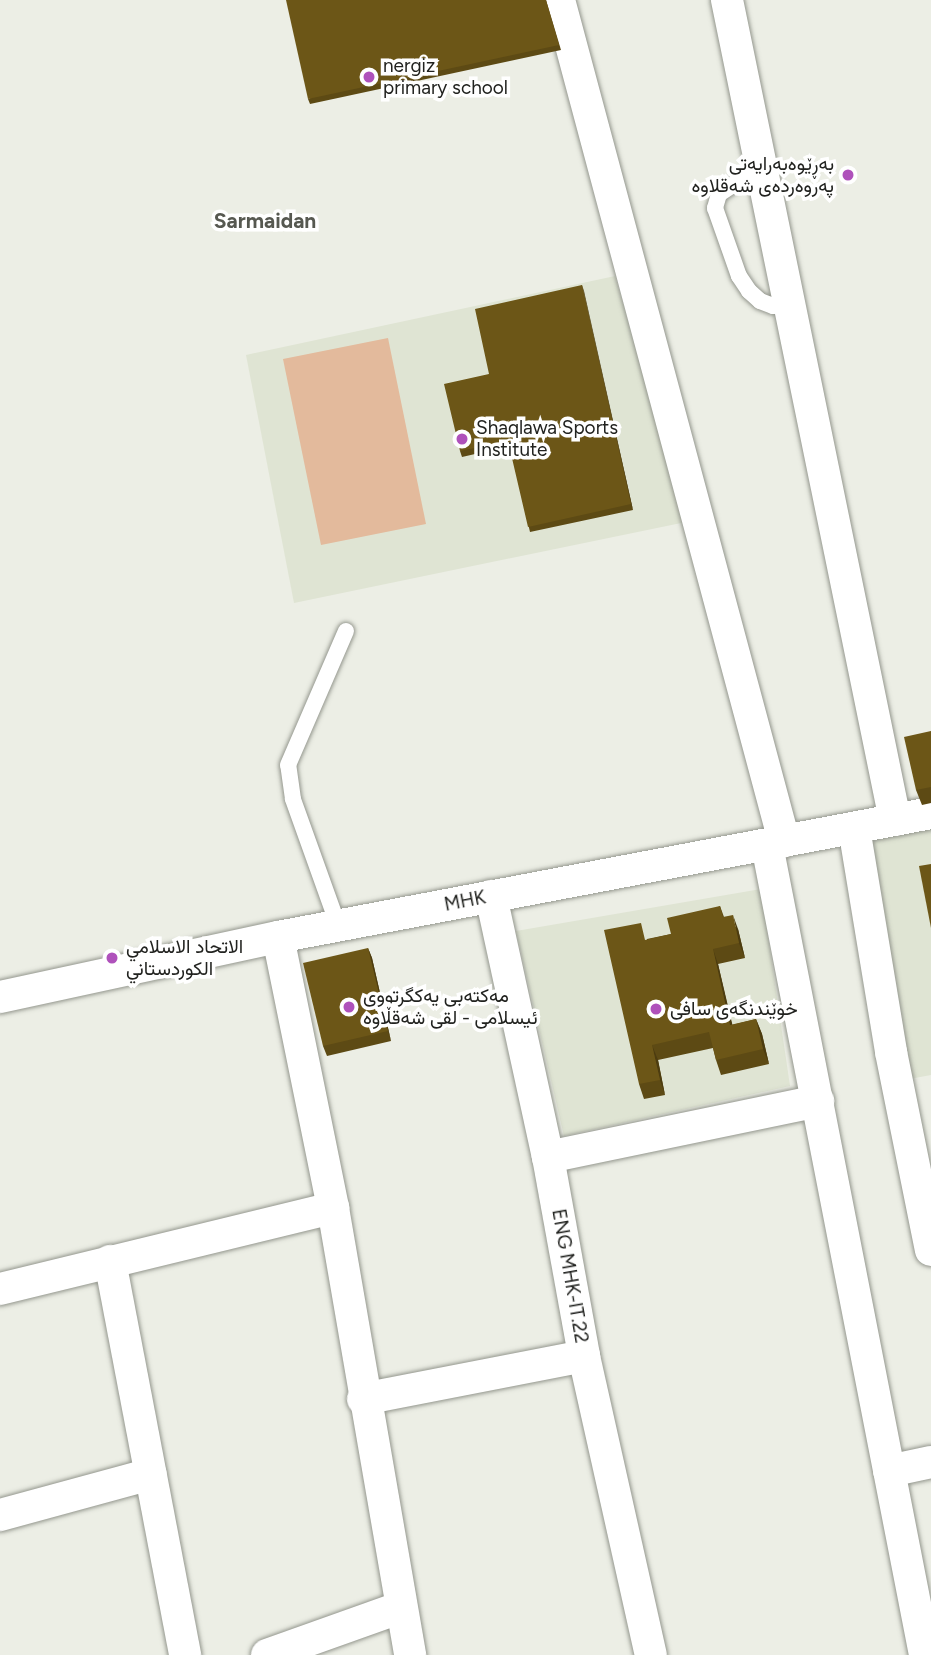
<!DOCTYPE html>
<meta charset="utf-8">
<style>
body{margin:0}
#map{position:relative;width:931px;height:1655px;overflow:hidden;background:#eceee5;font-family:Figtree,Vazirmatn,sans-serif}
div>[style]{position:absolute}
.built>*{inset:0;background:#dfe4d3}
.green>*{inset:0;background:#e3ba9c}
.roads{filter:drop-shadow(0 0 2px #94978e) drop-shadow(0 0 2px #94978e)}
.lane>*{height:16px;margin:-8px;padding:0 8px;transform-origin:8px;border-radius:8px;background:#fff}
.street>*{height:32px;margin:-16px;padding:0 16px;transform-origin:16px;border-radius:16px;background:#fff}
.wall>*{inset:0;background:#5d4a14}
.shaded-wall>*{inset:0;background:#4c3c10}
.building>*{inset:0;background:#6c5617}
.dots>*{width:19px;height:19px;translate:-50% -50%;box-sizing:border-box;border:4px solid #fff;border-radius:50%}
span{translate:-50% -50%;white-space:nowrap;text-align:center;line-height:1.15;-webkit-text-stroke:7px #fff;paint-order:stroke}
.poi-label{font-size:19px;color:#21221f}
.left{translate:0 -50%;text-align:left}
.right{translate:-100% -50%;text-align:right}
.street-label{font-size:19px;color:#21221f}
.neighbourhood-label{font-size:21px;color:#565850;font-weight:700}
</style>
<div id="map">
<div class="built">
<div style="clip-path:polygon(615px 276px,686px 522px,294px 603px,246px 355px)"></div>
<div style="clip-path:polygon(931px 813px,931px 1075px,904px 1080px,854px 828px)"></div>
<div style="clip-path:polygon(761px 889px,790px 1086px,564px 1136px,516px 931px)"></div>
</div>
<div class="green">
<div style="clip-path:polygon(388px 338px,426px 524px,321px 545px,283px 359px)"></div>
</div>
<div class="roads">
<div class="lane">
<div style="left:761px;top:166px;width:50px;rotate:146.3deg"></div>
<div style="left:719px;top:194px;width:15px;rotate:106deg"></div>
<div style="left:715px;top:208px;width:72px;rotate:70.6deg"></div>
<div style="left:739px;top:276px;width:18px;rotate:56deg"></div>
<div style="left:749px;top:291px;width:15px;rotate:42deg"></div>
<div style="left:760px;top:301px;width:14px;rotate:21deg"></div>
<div style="left:773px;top:306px;width:17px;rotate:-17deg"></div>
<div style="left:338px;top:925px;width:134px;rotate:-109.7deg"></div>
<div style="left:293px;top:799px;width:34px;rotate:-98deg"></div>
<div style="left:288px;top:765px;width:146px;rotate:-66.6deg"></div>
</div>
<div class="street">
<div style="left:559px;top:0;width:871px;rotate:75.02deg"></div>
<div style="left:727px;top:0;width:837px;rotate:78.42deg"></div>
<div style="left:854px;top:828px;width:227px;rotate:80.6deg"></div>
<div style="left:891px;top:1052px;width:202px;rotate:78.6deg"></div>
<div style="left:767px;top:845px;width:825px;rotate:78.96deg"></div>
<div style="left:491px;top:896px;width:267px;rotate:77.7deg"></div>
<div style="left:548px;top:1157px;width:202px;rotate:79.7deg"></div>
<div style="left:584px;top:1356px;width:306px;rotate:77.4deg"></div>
<div style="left:278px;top:937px;width:277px;rotate:78.5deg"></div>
<div style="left:333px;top:1208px;width:454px;rotate:80.2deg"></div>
<div style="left:0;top:997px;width:284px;rotate:-12.2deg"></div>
<div style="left:278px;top:937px;width:665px;rotate:-10.75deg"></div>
<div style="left:548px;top:1157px;width:276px;rotate:-11.7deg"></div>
<div style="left:110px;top:1261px;width:401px;rotate:79.2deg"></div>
<div style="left:0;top:1289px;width:343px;rotate:-13.7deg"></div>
<div style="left:363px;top:1399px;width:225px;rotate:-11deg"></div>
<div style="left:889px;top:1471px;width:43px;rotate:-12.1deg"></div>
<div style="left:0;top:1515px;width:156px;rotate:-15.2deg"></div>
<div style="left:267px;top:1655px;width:140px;rotate:-19.6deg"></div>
</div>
</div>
<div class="wall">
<div style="clip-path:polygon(546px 0,561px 50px,310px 104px,308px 99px)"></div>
<div style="clip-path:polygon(582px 285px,633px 510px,530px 532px,510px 446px,462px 457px,460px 451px,489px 374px)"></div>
<div style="clip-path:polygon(931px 731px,931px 803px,922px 805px,916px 790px)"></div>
<div style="clip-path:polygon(720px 906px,724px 917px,738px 929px,745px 958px,718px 964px,732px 1025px,756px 1019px,762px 1034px,769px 1064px,721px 1075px,716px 1060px,713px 1048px,658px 1060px,665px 1095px,644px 1099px,639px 1084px,647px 939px,671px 934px)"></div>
<div style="clip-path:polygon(368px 948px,372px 958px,391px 1041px,327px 1056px,323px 1046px)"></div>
</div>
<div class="shaded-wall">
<div style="clip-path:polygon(582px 285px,584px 291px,633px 510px,631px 504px)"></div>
<div style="clip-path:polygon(733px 915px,738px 929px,745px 958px,739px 943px)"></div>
<div style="clip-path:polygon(368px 948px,372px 958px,391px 1041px,388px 1031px)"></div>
<div style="clip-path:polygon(713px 949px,718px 964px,736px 1040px,730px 1025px)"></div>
<div style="clip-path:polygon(756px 1019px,762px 1034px,769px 1064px,763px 1049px)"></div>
<div style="clip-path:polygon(652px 1045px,658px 1060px,665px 1095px,660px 1080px)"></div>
</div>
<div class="building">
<div style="clip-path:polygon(286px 0,546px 0,559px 45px,308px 99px)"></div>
<div style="clip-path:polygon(582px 285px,631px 504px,528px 527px,508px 441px,460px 451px,444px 384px,489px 374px,475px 309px)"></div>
<div style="clip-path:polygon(931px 731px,931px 787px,916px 790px,904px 737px)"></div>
<div style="clip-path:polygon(931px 864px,931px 928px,919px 866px)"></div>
<div style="clip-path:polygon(720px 906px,723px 917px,733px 915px,739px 943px,713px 949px,730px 1025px,756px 1019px,763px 1049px,716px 1060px,709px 1032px,652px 1045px,660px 1080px,639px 1084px,604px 930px,641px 923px,645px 940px,671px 934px,667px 918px)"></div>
<div style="clip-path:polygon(368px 948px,388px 1031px,323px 1046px,303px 963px)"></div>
</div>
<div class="dots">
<div style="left:369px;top:77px;background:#af51bb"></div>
<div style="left:848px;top:175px;background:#af51bb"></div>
<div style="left:462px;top:439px;background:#af51bb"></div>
<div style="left:112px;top:958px;background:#af51bb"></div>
<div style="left:349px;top:1007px;background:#af51bb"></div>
<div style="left:656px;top:1009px;background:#af51bb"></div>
</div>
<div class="poi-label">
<span class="left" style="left:383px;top:77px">nergiz<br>primary school</span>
<span class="right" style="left:834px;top:175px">بەڕێوەبەرایەتی<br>پەروەردەی شەقلاوە</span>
<span class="left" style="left:476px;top:439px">Shaqlawa Sports<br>Institute</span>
<span class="left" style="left:126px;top:958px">الاتحاد الاسلامي<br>الكوردستاني</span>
<span class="left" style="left:363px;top:1007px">مەکتەبی یەکگرتووی<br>ئیسلامی - لقی شەقڵاوە</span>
<span class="left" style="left:670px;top:1009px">خوێندنگەی سافی</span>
</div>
<div class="street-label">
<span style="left:465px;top:901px;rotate:-11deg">MHK</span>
<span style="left:570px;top:1276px;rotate:80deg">ENG MHK-IT.22</span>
</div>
<div class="neighbourhood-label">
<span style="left:265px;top:221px">Sarmaidan</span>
</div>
</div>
